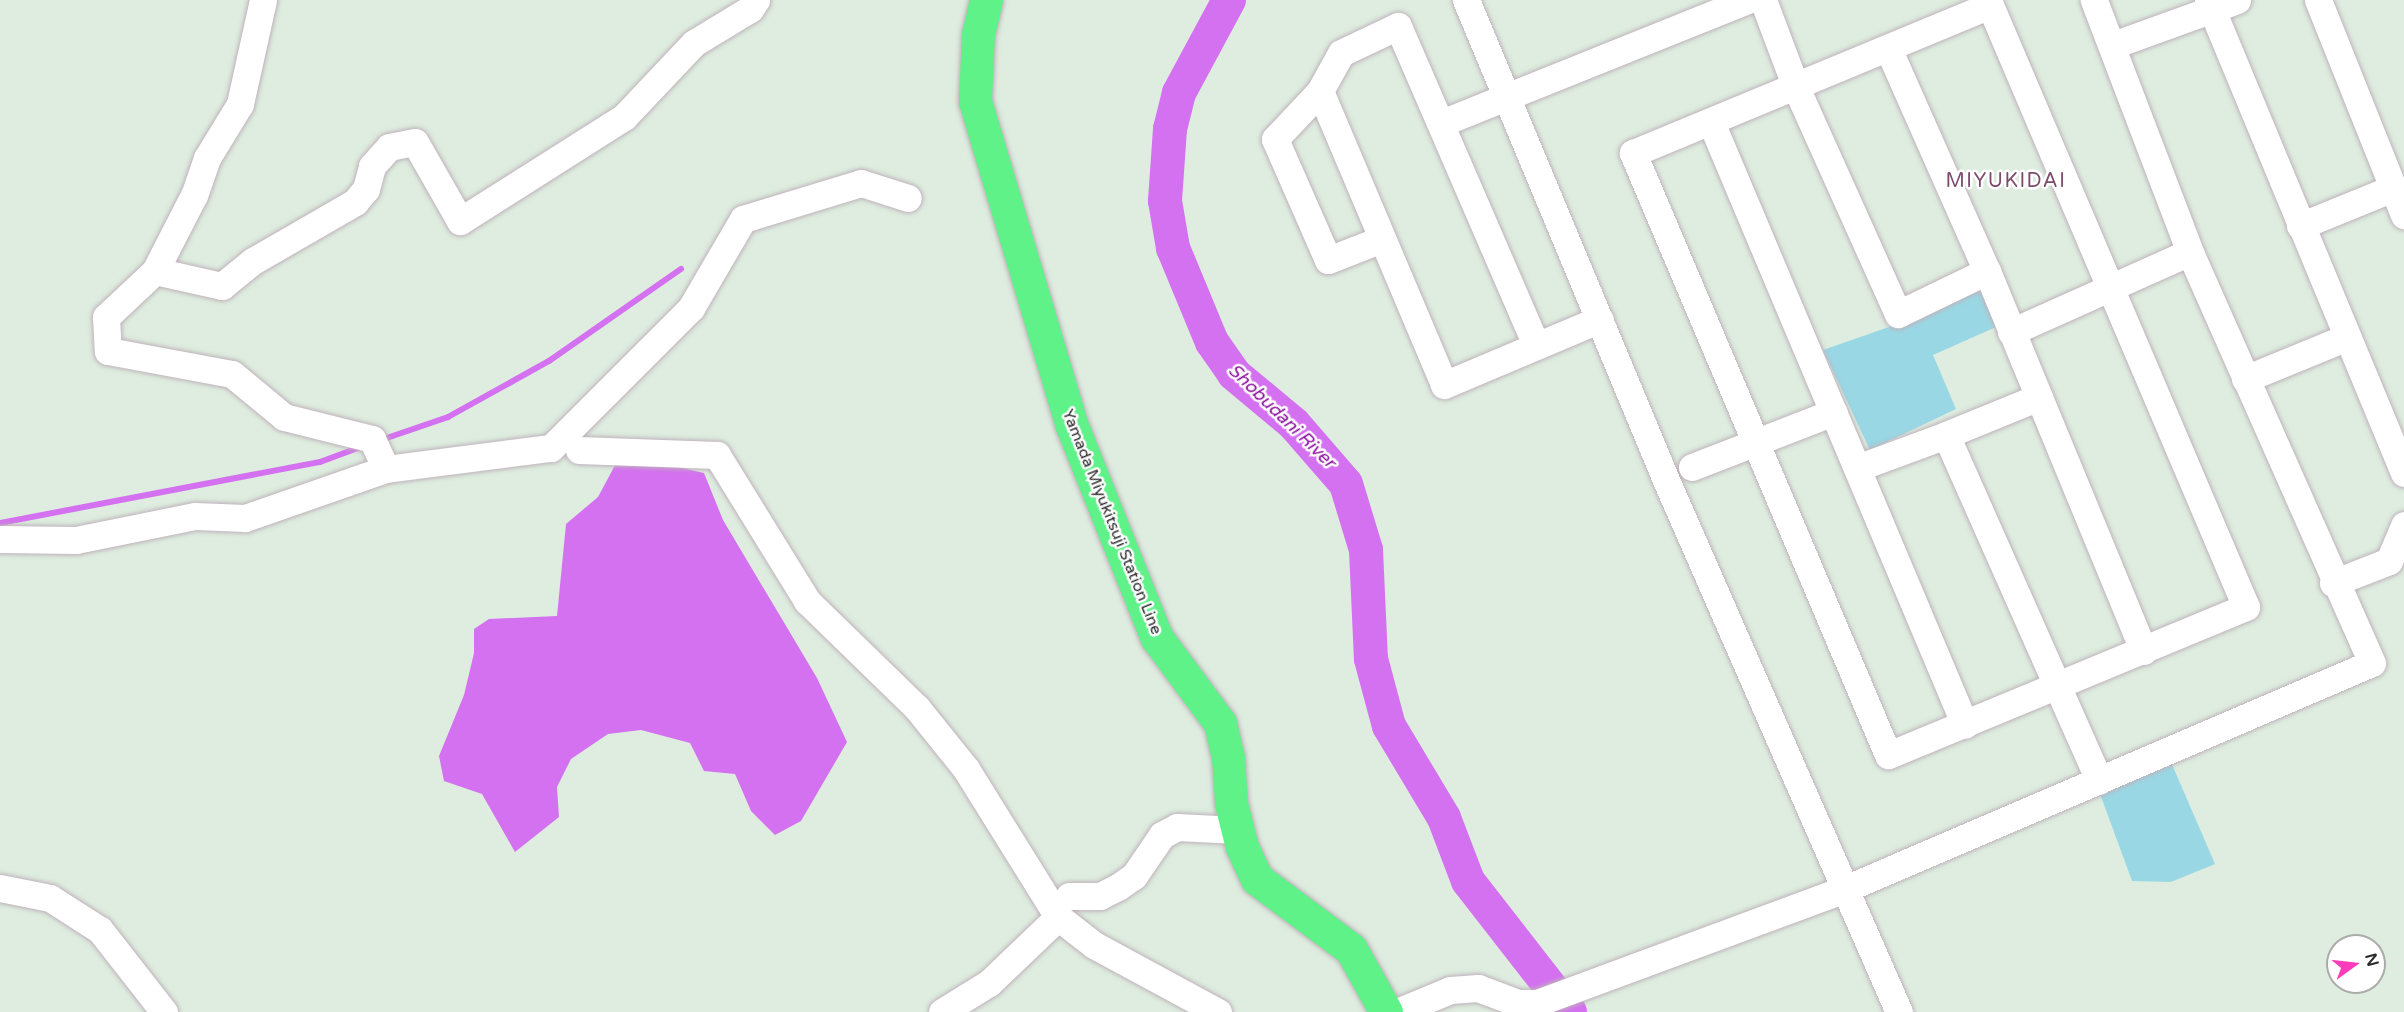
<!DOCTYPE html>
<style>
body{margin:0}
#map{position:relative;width:2404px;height:1012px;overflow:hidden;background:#deeddf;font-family:"Varela Round",sans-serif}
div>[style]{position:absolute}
.green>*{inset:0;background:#9ad7e4}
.water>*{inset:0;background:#d471f0}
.stream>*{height:6px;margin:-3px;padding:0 3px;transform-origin:3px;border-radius:3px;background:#d471f0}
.river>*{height:34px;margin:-17px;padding:0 17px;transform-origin:17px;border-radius:17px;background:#d471f0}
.roads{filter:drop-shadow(0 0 2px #bfb2bb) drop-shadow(0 0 2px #bfb2bb)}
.minor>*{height:27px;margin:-13.5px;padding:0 13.5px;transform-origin:13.5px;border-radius:13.5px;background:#fff}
.major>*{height:33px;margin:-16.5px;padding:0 16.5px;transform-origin:16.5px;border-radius:16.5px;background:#5ff289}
span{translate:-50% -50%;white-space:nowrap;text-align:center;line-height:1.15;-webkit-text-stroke:5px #fff;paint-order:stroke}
.street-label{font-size:16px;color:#2c2c2c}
.water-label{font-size:18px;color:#8b0d9f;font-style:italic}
.quarter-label{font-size:20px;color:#7d4b6c;letter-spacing:1.5px}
.north{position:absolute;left:2326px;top:934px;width:60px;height:60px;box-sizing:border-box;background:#fff;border:2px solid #ababab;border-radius:50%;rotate:75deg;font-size:16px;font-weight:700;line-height:24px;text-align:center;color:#2c2c2c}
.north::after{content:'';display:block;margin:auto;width:21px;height:27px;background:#fb3dbc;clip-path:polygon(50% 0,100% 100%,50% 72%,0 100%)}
</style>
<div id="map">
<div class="green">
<div style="clip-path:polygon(1978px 286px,1996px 327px,1933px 355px,1956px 409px,1870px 450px,1823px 350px,1909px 320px)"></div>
<div style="clip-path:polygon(2171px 762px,2215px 864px,2171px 882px,2132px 881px,2099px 791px)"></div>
</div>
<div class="water">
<div style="clip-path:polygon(621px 454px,704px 473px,723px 520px,817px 678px,847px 742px,801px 821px,775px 835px,751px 811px,735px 774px,704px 771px,690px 743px,641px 730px,608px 734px,571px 759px,557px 787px,559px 817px,515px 852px,482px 794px,444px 781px,439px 756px,464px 695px,474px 653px,474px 629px,489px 619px,557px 616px,566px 524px,598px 497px)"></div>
</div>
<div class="stream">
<div style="left:381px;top:440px;width:71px;rotate:-18.9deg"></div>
<div style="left:448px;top:417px;width:115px;rotate:-29deg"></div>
<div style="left:549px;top:361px;width:161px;rotate:-34.9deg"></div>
<div style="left:0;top:523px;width:326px;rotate:-10.8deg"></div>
<div style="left:320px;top:462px;width:46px;rotate:-20.4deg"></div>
</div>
<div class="river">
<div style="left:1229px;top:0;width:106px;rotate:118.3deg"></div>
<div style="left:1179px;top:93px;width:37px;rotate:104deg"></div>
<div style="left:1170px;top:129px;width:72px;rotate:94deg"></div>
<div style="left:1165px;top:201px;width:48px;rotate:80.3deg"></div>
<div style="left:1173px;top:248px;width:102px;rotate:67.5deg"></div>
<div style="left:1212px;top:342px;width:39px;rotate:55deg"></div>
<div style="left:1234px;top:374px;width:78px;rotate:39.8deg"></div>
<div style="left:1294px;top:424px;width:79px;rotate:49.1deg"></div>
<div style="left:1346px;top:484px;width:69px;rotate:73.1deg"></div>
<div style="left:1366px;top:550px;width:109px;rotate:87.4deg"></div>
<div style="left:1371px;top:659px;width:69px;rotate:75deg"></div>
<div style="left:1389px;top:726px;width:107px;rotate:59.1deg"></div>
<div style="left:1444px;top:818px;width:67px;rotate:69.1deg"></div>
<div style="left:1468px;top:881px;width:166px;rotate:52.1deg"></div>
</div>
<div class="roads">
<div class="minor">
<div style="left:263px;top:0;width:107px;rotate:102.5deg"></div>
<div style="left:240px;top:104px;width:63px;rotate:121.4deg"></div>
<div style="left:207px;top:158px;width:39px;rotate:109deg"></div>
<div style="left:194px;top:195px;width:85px;rotate:117.2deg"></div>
<div style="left:155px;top:271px;width:67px;rotate:136.8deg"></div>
<div style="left:106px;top:317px;width:34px;rotate:87deg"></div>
<div style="left:108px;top:351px;width:126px;rotate:10.5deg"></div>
<div style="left:232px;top:374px;width:67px;rotate:39.6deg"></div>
<div style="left:284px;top:417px;width:91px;rotate:14deg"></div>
<div style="left:372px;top:439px;width:33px;rotate:65deg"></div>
<div style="left:1466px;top:0;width:520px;rotate:67.38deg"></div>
<div style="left:1666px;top:480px;width:581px;rotate:66.35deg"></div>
<div style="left:1763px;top:0;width:91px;rotate:69.4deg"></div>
<div style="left:1795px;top:85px;width:251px;rotate:65.8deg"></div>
<div style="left:1898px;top:314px;width:99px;rotate:-25.8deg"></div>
<div style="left:2208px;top:0;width:512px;rotate:67.49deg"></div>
<div style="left:2318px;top:0;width:232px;rotate:68.2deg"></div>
<div style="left:1990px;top:5px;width:654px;rotate:66.96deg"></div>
<div style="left:2246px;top:607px;width:387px;rotate:157.5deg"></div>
<div style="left:1888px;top:755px;width:654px;rotate:-112.96deg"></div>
<div style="left:1633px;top:153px;width:386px;rotate:-22.5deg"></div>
<div style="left:2113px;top:45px;width:132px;rotate:-19.9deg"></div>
<div style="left:1888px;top:48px;width:244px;rotate:66.1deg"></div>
<div style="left:1987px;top:271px;width:411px;rotate:67.6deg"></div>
<div style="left:1320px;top:91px;width:319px;rotate:67.1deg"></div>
<div style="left:1444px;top:385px;width:169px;rotate:-22.9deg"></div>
<div style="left:1444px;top:122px;width:328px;rotate:-21.9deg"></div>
<div style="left:1711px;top:122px;width:654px;rotate:67.16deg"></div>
<div style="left:2300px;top:226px;width:100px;rotate:-22.2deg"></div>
<div style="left:1382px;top:239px;width:58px;rotate:158.7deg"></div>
<div style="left:1328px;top:260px;width:132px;rotate:-113.7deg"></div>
<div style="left:1275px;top:139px;width:66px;rotate:-46.8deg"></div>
<div style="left:1320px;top:91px;width:43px;rotate:-61.1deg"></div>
<div style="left:1341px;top:53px;width:63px;rotate:-25.3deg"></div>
<div style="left:1398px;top:26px;width:348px;rotate:66.6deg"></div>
<div style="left:155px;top:271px;width:69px;rotate:12.6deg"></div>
<div style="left:222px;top:286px;width:40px;rotate:-39deg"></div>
<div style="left:253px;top:261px;width:118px;rotate:-30deg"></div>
<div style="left:355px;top:202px;width:17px;rotate:-50deg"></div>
<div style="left:366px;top:189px;width:24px;rotate:-75deg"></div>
<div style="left:372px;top:166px;width:25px;rotate:-48deg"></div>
<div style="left:389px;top:147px;width:26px;rotate:-11deg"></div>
<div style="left:415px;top:142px;width:91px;rotate:60.3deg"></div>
<div style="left:460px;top:221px;width:194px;rotate:-32.4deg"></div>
<div style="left:624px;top:117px;width:102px;rotate:-46.6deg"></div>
<div style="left:694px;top:43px;width:66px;rotate:-31.3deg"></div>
<div style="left:750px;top:9px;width:11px;rotate:-56deg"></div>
<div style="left:2011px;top:332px;width:196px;rotate:-24.1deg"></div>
<div style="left:2245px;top:379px;width:108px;rotate:-22.3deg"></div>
<div style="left:2039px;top:397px;width:100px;rotate:157.8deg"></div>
<div style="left:1946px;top:435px;width:378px;rotate:66.1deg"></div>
<div style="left:579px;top:450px;width:138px;rotate:2.1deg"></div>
<div style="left:717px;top:455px;width:172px;rotate:58.3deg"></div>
<div style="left:807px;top:601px;width:153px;rotate:44.2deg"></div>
<div style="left:917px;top:708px;width:78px;rotate:51.2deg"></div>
<div style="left:966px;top:769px;width:174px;rotate:58.1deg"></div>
<div style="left:1058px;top:917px;width:46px;rotate:37.9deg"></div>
<div style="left:1094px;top:945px;width:141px;rotate:28.4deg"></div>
<div style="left:1692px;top:467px;width:152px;rotate:-21.2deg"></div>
<div style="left:1857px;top:468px;width:95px;rotate:-20.3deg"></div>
<div style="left:0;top:539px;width:76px;rotate:0.8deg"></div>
<div style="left:76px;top:540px;width:121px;rotate:-11.4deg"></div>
<div style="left:195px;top:516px;width:50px;rotate:2.3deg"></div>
<div style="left:245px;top:518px;width:149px;rotate:-19.2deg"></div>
<div style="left:386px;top:469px;width:166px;rotate:-7.3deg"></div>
<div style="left:551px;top:448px;width:198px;rotate:-45deg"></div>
<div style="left:691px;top:308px;width:103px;rotate:-59.7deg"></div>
<div style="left:743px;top:219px;width:123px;rotate:-17deg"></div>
<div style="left:861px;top:183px;width:49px;rotate:17.7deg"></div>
<div style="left:2333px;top:583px;width:60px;rotate:-21.4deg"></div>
<div style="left:2389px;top:561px;width:39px;rotate:-67deg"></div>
<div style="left:0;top:888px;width:51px;rotate:11.3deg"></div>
<div style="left:50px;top:898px;width:59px;rotate:32.6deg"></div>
<div style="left:100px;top:930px;width:104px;rotate:52deg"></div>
<div style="left:1069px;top:896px;width:31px"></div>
<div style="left:1100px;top:896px;width:20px;rotate:-27deg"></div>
<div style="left:1118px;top:887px;width:19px;rotate:-35deg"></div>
<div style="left:1134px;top:876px;width:50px;rotate:-55.7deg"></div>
<div style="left:1162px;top:835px;width:17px;rotate:-28deg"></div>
<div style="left:1177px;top:827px;width:60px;rotate:2.9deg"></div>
<div style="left:942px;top:1012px;width:55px;rotate:-31.7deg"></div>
<div style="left:989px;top:983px;width:95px;rotate:-43.7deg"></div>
<div style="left:1397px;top:1012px;width:57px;rotate:-22.5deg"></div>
<div style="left:1450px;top:990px;width:28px;rotate:-4deg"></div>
<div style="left:1478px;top:988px;width:43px;rotate:20.6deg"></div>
<div style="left:1518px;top:1003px;width:19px"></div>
<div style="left:1537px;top:1003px;width:328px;rotate:-20.3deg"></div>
<div style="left:1845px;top:889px;width:573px;rotate:-23.21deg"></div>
<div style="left:2372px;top:663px;width:449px;rotate:-113.9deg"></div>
<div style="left:2190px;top:252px;width:270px;rotate:-110.9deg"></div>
</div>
<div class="major">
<div style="left:986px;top:0;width:35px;rotate:103deg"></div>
<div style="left:978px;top:34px;width:67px;rotate:92.6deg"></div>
<div style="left:975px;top:101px;width:339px;rotate:73.4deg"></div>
<div style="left:1072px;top:426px;width:228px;rotate:68.2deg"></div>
<div style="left:1157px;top:638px;width:106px;rotate:53.5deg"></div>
<div style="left:1220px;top:723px;width:35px;rotate:77deg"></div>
<div style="left:1228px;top:757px;width:46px;rotate:86.3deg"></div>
<div style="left:1231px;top:803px;width:45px;rotate:76deg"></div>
<div style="left:1242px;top:847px;width:35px;rotate:65deg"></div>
<div style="left:1257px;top:879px;width:117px;rotate:36.7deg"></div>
<div style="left:1351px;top:949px;width:72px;rotate:60.9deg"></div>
</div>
</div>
<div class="street-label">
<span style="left:1112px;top:522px;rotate:68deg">Yamada Miyukitsuji Station Line</span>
</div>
<div class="water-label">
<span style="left:1282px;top:416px;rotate:44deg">Shobudani River</span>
</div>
<div class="quarter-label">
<span style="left:2006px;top:181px">MIYUKIDAI</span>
</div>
<div class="north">N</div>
</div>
